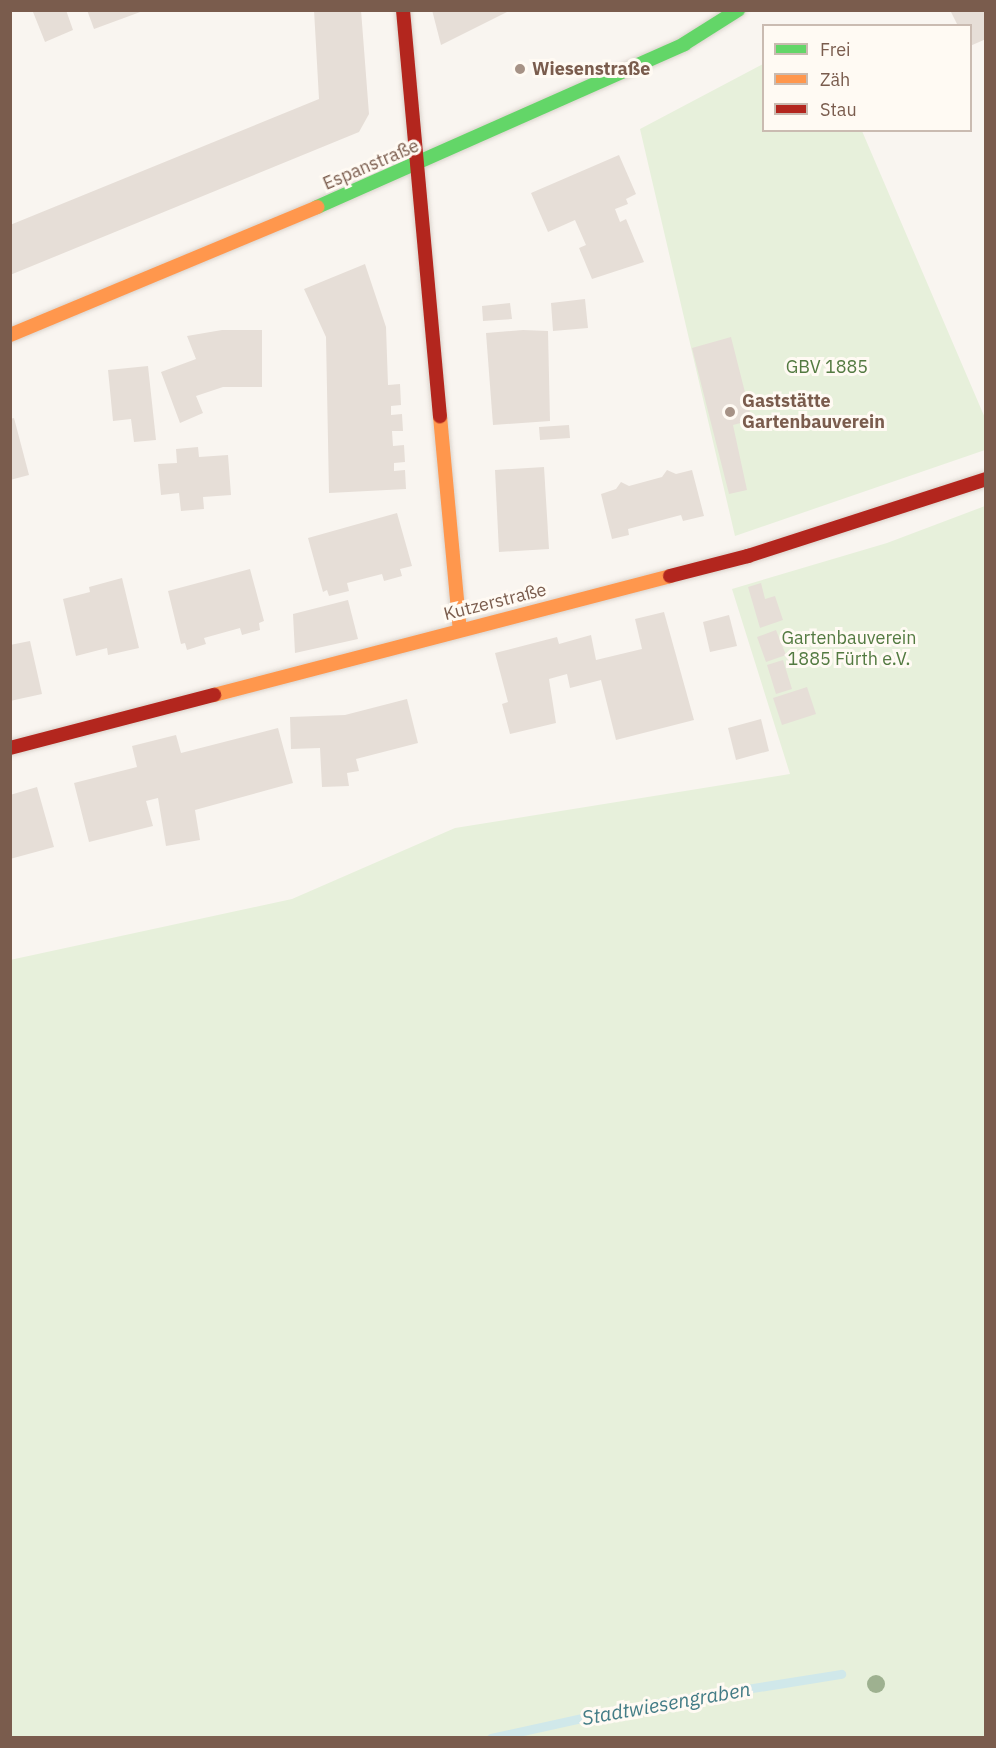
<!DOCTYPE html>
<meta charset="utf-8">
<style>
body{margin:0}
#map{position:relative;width:996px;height:1748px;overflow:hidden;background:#f9f5f0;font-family:"IBM Plex Sans",sans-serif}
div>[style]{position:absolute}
.green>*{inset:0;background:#e7f0db}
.stream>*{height:9px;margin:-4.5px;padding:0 4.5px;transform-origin:4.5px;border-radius:4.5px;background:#d0e8ea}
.building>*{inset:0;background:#e6ded7}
.roads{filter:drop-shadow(0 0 2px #d9d2cb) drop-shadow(0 0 2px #d9d2cb)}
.fast>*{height:14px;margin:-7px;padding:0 7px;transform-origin:7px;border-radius:7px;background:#63d668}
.slow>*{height:14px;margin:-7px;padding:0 7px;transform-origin:7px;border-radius:7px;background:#ff974d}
.jam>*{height:14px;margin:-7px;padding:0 7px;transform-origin:7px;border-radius:7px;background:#b3261e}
.trees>*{width:18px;height:18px;margin:-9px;border-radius:50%;background:#9eb190}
.dots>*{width:16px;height:16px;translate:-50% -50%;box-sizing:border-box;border:3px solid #fffaf3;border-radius:50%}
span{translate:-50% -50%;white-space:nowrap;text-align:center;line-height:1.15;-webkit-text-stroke:6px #fffaf3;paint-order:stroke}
.poi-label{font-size:18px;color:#7a5c4d;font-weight:700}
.left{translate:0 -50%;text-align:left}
.street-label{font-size:18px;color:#7a5c4d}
.park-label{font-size:18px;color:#537a41}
.water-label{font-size:20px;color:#437c86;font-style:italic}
.frame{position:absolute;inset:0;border:12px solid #7a5c4d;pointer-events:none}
.legend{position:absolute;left:762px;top:24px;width:210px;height:108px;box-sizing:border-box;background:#fffaf3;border:2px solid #cabbb1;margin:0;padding:8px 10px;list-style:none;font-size:18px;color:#7a5c4d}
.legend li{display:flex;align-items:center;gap:12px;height:30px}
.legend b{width:30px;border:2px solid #cabbb1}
</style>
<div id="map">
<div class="green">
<div style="clip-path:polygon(763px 64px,764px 130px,862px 131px,985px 418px,985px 450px,735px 536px,640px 129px)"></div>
<div style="clip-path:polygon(985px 506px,985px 1737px,11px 1737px,10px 960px,292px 899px,455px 828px,790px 774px,732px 589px,887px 543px)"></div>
</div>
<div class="stream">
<div style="left:491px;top:1738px;width:140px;rotate:-12.4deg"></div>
<div style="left:628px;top:1708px;width:216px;rotate:-9.1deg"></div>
</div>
<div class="building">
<div style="clip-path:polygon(66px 10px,73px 30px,45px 42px,33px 12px)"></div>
<div style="clip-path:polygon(87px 10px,143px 10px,143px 11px,94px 29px)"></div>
<div style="clip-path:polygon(314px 10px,361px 10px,369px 114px,359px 132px,10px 275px,10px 225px,319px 99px)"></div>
<div style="clip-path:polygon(432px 10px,511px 10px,441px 45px)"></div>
<div style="clip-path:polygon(950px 10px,986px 10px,986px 39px,970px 46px,970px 26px,958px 26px)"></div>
<div style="clip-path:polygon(619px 155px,636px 194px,626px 199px,628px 204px,615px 209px,620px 222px,626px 219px,644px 262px,592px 279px,579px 248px,586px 245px,575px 220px,548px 232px,531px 193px)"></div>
<div style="clip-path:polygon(365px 264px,386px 327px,388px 385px,400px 384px,401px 405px,391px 406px,391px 415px,402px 414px,403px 431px,392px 431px,393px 446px,404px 445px,405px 462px,394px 463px,394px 471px,405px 470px,406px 489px,329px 493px,326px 337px,304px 289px)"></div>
<div style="clip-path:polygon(585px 299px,588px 328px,553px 331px,551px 303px)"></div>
<div style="clip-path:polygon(510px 303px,512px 319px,483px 321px,482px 306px)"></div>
<div style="clip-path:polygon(222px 330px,262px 330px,262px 387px,223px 387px,196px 396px,203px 413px,180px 423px,161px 372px,196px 359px,187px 336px)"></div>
<div style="clip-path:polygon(523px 330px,548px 331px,550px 421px,493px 425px,486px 333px)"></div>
<div style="clip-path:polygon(731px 337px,752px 420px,733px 425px,747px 490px,729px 494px,692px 348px)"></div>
<div style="clip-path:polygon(148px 366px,156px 440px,134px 442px,131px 419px,113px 421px,108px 370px)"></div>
<div style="clip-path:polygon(14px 418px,29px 475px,10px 480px,10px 419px)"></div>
<div style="clip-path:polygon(569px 425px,570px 438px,540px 440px,539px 427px)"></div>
<div style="clip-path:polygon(198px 447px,199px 457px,228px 455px,231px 495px,203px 497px,204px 509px,181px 511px,179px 493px,161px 495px,158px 464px,177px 463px,176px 449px)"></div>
<div style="clip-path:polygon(544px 467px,549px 549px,499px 552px,495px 470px)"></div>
<div style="clip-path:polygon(667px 470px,676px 474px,692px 470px,704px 516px,683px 521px,681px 515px,628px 529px,629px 535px,612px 539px,601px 494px,616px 489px,621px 482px,629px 486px,662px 477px)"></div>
<div style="clip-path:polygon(397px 513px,412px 566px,400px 569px,402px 576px,384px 581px,382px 574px,347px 583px,349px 591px,329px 596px,327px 590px,323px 592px,308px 538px)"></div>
<div style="clip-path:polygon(250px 569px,264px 621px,259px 623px,260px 630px,242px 635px,240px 628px,204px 638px,206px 644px,187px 650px,185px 643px,181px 644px,168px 591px)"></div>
<div style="clip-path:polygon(122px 578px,139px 648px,108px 655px,107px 648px,76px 656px,63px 599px,90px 592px,89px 587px)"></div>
<div style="clip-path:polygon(761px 583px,765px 599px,775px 596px,783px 620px,760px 628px,748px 587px)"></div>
<div style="clip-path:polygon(348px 600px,358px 639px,295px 653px,293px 614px)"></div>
<div style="clip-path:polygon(664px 612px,694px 720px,616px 740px,601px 680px,570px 688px,567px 674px,549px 679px,556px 723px,510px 734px,502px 704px,508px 702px,495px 653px,557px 637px,559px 644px,591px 635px,596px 660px,642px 649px,635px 619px)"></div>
<div style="clip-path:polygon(729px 615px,737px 646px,710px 652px,703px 622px)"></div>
<div style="clip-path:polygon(776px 630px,786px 655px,766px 662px,757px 637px)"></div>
<div style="clip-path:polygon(30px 641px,42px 694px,10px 701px,10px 645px)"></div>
<div style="clip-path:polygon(783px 660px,792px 689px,776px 694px,767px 665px)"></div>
<div style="clip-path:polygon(807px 687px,816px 714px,782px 725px,773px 698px)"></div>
<div style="clip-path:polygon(407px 699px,418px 743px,356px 759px,359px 771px,347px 773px,349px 786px,322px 787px,320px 748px,291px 749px,290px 717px,345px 715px)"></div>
<div style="clip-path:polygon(761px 719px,769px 751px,736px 760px,728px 728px)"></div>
<div style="clip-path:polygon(278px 728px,293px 783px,195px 810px,200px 840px,166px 846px,158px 798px,146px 801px,153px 826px,89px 842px,74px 783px,137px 767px,132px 746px,176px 735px,181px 753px)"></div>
<div style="clip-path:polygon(37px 787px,54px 847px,10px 859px,10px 795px)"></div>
</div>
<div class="roads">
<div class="fast">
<div style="left:317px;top:207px;width:402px;rotate:-23.9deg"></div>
<div style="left:684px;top:44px;width:64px;rotate:-32.2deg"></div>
</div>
<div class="slow">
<div style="left:10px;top:335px;width:333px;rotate:-22.6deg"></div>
<div style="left:440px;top:416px;width:215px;rotate:84.7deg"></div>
<div style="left:214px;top:695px;width:471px;rotate:-14.6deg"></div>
</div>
<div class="jam">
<div style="left:403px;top:10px;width:408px;rotate:84.8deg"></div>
<div style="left:670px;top:576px;width:81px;rotate:-14.4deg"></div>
<div style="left:748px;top:556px;width:250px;rotate:-17.9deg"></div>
<div style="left:10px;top:748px;width:211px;rotate:-14.6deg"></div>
</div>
</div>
<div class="trees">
<div style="left:876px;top:1684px"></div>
</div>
<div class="dots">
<div style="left:520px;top:69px;background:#a69286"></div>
<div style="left:730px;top:412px;background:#a69286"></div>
</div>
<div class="poi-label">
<span class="left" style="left:532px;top:69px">Wiesenstraße</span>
<span class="left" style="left:742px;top:412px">Gaststätte<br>Gartenbauverein</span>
</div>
<div class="street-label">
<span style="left:371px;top:165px;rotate:-23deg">Espanstraße</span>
<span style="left:495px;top:602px;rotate:-14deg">Kutzerstraße</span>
</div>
<div class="park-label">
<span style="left:827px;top:367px">GBV 1885</span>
<span style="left:849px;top:649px">Gartenbauverein<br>1885 Fürth e.V.</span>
</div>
<div class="water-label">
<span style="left:666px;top:1703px;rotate:-10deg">Stadtwiesengraben</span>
</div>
<div class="frame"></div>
<ul class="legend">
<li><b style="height:8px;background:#63d668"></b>Frei</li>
<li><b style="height:8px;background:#ff974d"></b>Zäh</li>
<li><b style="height:8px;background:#b3261e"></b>Stau</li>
</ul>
</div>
